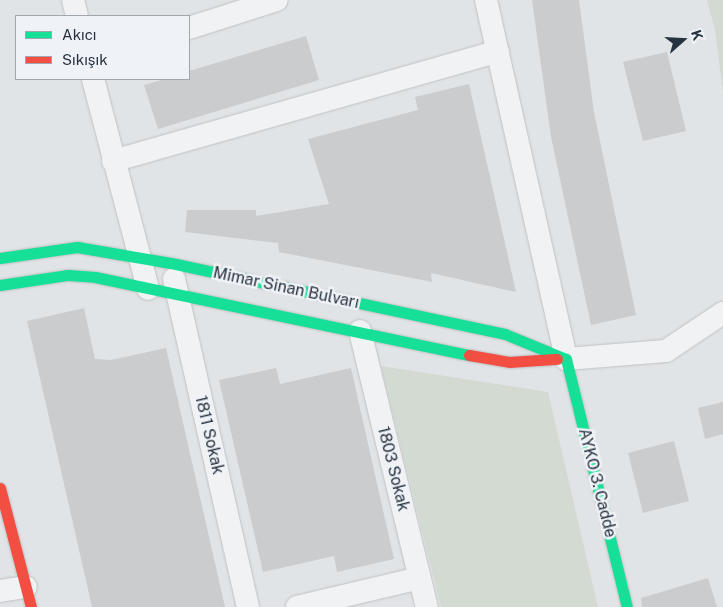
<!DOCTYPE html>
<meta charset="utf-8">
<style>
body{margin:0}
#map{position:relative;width:723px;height:607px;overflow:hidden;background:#e1e4e6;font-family:"Public Sans",sans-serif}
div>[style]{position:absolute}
.green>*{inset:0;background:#d3dad2}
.building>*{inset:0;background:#caccce}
.roads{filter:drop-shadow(0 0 1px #bfc2c4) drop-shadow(0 0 1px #bfc2c4)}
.street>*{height:22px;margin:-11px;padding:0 11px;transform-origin:11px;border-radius:11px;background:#f1f2f3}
.fast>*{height:11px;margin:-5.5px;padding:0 5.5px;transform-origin:5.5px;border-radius:5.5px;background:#16e098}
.jam>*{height:11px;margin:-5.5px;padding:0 5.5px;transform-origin:5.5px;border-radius:5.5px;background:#f24e42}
span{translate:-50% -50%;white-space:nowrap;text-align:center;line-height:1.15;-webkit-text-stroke:5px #eff2f6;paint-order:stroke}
.street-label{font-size:16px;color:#283340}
.legend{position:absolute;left:15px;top:15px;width:175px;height:65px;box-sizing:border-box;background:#eff2f6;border:1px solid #9fa6ad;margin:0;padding:6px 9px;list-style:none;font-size:15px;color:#283340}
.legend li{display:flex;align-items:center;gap:10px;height:25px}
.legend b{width:25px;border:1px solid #9fa6ad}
.north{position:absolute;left:658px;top:15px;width:50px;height:50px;-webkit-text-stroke:4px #eff2f6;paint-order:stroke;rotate:71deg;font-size:14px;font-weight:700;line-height:20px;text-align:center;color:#283340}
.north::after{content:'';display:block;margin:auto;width:18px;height:22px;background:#283340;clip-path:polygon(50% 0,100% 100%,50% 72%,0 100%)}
</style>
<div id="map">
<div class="green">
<div style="clip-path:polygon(707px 0,723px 0,723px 92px,715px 30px)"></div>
<div style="clip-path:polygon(381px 366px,548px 392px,598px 607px,441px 607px)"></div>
</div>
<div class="building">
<div style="clip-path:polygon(532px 0,579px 0,594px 112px,636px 315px,591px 325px,551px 137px)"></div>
<div style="clip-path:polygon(306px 36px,319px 80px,158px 129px,144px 85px,165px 79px,189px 79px,189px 71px)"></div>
<div style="clip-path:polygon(667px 52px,686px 131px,643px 141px,623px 62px)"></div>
<div style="clip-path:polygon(469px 84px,516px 292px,431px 273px,432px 282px,279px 252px,278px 243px,185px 232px,187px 210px,256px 210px,256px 216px,329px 204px,308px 139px,418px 110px,415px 97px)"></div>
<div style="clip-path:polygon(84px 308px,95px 359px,111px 360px,166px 348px,225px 607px,92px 607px,27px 321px)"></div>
<div style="clip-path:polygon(276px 368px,280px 384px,351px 368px,394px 559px,337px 572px,334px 556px,263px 572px,219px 380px)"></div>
<div style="clip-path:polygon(723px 402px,723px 434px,705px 439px,698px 408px)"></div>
<div style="clip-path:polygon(674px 441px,689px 501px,643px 513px,628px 453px)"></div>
<div style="clip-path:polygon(708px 578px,717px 607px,642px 607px,641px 598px)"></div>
</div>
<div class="roads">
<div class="street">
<div style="left:73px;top:0;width:16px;rotate:76deg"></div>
<div style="left:486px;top:0;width:368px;rotate:77.4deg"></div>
<div style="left:566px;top:359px;width:100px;rotate:-4.6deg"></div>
<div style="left:666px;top:351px;width:69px;rotate:-33.7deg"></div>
<div style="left:189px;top:28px;width:92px;rotate:-17.7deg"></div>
<div style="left:93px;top:79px;width:217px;rotate:75.3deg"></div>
<div style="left:113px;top:161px;width:400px;rotate:-15.9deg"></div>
<div style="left:174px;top:279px;width:336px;rotate:77.3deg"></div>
<div style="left:360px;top:331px;width:284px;rotate:76.4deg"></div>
<div style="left:0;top:591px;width:26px;rotate:-9deg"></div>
<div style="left:297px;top:607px;width:126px;rotate:-13.3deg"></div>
</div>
<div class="fast">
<div style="left:0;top:258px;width:78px;rotate:-8.1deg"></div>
<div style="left:77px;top:247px;width:95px;rotate:9.7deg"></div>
<div style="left:171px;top:263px;width:341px;rotate:12deg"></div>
<div style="left:505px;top:334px;width:66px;rotate:22.3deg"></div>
<div style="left:0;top:285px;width:69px;rotate:-8.4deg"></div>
<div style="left:68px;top:275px;width:27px;rotate:4deg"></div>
<div style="left:95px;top:277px;width:382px;rotate:11.8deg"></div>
<div style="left:566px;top:359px;width:255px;rotate:76.2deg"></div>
</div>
<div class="jam">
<div style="left:469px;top:355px;width:42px;rotate:9.7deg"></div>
<div style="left:510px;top:362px;width:47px;rotate:-3.7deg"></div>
<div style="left:0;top:488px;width:123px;rotate:75.4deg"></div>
</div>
</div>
<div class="street-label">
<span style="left:286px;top:288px;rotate:12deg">Mimar Sinan Bulvarı</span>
<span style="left:209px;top:435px;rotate:77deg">1811 Sokak</span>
<span style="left:393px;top:469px;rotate:76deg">1803 Sokak</span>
<span style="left:597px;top:483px;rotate:76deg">AYKO 3. Cadde</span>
</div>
<ul class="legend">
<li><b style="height:6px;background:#16e098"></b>Akıcı</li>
<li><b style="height:6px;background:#f24e42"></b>Sıkışık</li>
</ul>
<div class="north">K</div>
</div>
